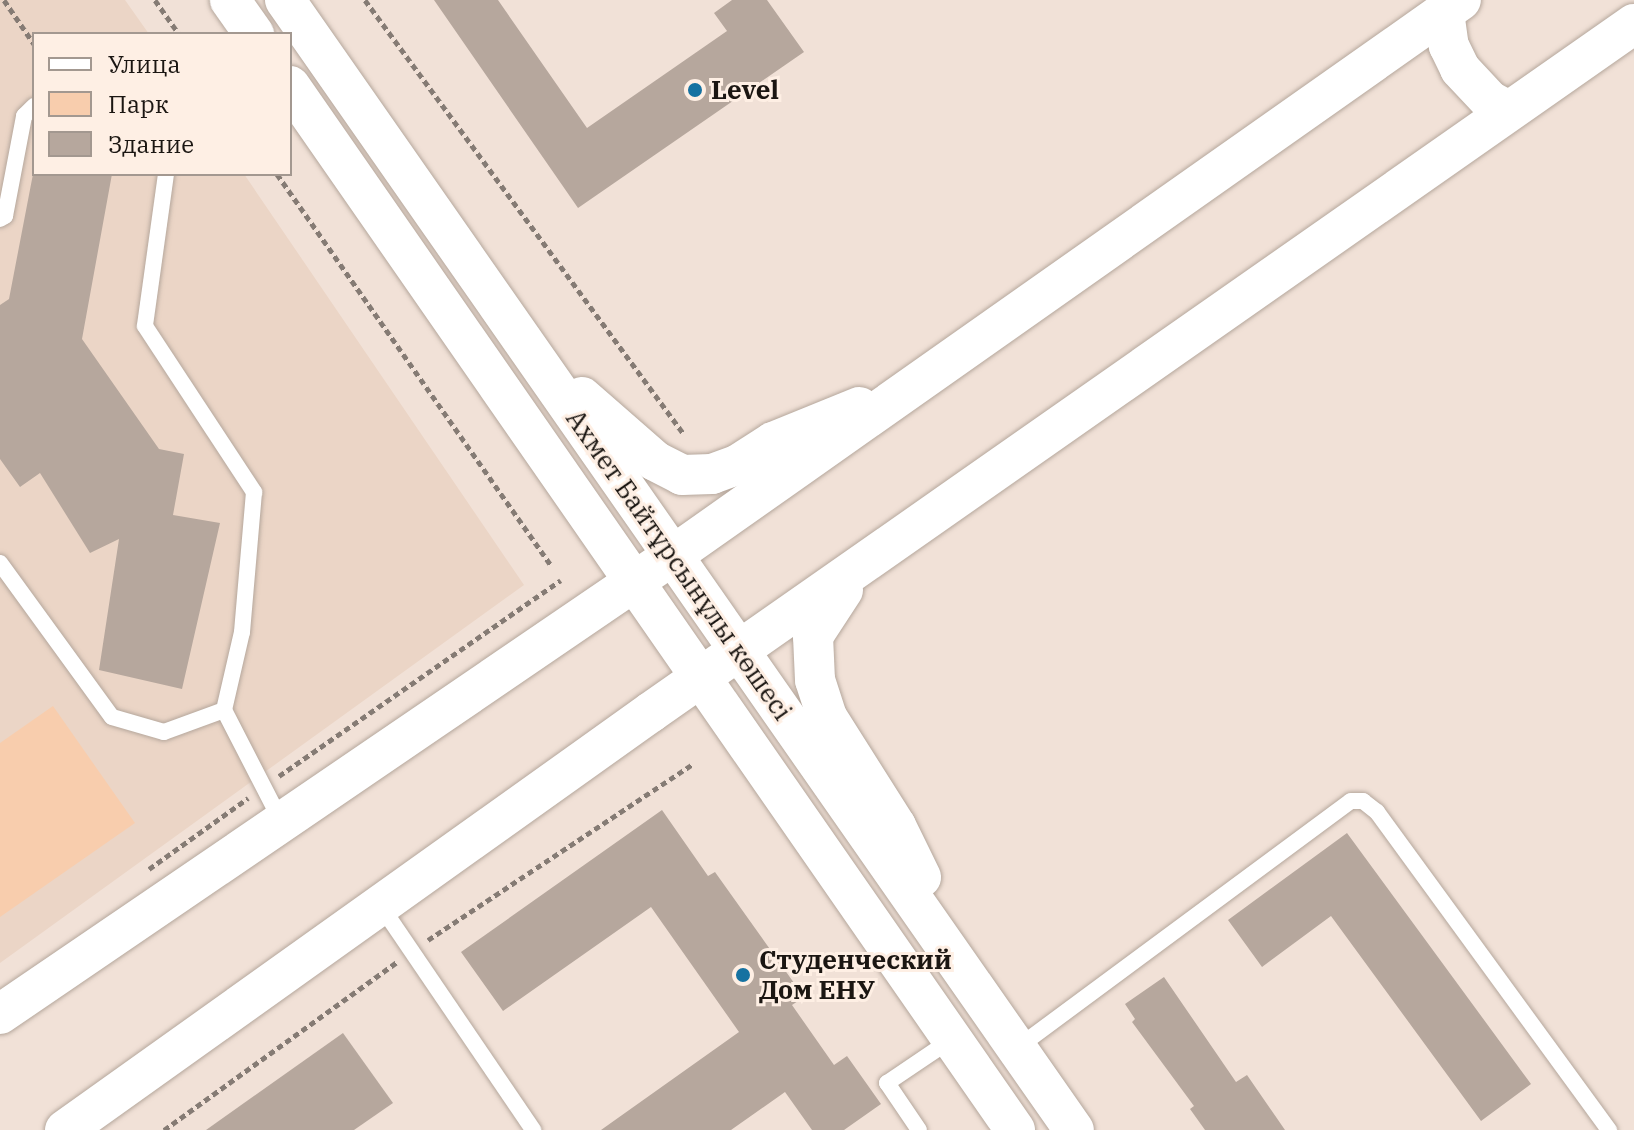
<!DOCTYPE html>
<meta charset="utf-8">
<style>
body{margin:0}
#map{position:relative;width:1634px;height:1130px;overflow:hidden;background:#f1e1d7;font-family:"IBM Plex Serif",serif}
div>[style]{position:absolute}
.built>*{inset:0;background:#ebd5c6}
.green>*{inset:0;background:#f8cdad}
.building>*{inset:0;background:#b6a79d}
.path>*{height:5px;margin-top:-2.5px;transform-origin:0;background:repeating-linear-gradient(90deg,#857b74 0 6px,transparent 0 10px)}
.roads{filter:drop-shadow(0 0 2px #b5a79c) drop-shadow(0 0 2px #b5a79c)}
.service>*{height:16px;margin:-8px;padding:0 8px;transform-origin:8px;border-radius:8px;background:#fff}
.tertiary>*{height:40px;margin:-20px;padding:0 20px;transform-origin:20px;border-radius:20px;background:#fff}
.dots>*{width:22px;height:22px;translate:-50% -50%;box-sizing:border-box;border:4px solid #feefe4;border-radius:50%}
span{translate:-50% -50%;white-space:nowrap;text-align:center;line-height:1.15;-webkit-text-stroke:6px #feefe4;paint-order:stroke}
.poi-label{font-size:26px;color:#1b1612;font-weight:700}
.left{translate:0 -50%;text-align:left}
.street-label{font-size:26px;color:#1b1612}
.legend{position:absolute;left:32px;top:32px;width:260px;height:144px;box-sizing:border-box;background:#feefe4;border:2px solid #a39890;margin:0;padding:10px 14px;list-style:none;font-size:24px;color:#1b1612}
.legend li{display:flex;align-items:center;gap:16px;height:40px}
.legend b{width:40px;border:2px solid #a39890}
</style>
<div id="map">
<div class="built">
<div style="clip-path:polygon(0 0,125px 0,149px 34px,34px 34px,34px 174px,244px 174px,524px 585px,0 963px)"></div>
</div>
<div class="green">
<div style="clip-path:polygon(53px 706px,135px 823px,0 917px,0 743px)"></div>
</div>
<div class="building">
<div style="clip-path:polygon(434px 0,498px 0,587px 128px,727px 31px,714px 13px,732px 0,767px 0,804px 52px,578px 208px)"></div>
<div style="clip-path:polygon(33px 174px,112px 174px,82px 339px,159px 449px,184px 454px,173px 515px,220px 523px,182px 689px,99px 670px,119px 539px,90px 553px,40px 473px,20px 487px,0 459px,0 305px,9px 299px)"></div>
<div style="clip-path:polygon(662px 810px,708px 876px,715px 872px,804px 997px,792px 1005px,834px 1065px,847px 1056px,881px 1104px,844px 1130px,812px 1130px,785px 1092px,731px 1130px,601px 1130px,739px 1032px,651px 907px,503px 1011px,461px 952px)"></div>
<div style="clip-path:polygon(1347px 833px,1531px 1084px,1481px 1121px,1331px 916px,1262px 967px,1228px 920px)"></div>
<div style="clip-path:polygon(1164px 977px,1236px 1082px,1247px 1075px,1285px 1130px,1205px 1130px,1190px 1109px,1194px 1106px,1132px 1022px,1135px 1019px,1125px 1004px)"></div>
<div style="clip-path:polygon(343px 1033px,393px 1103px,354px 1130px,206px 1130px)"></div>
</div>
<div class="path">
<div style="left:4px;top:0;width:53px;rotate:55.7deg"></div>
<div style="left:155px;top:0;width:42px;rotate:54.8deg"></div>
<div style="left:365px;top:0;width:537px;rotate:53.71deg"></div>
<div style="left:277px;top:174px;width:477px;rotate:55deg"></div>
<div style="left:279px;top:776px;width:343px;rotate:-34.8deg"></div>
<div style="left:149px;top:869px;width:122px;rotate:-35.6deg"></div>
<div style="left:428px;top:940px;width:318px;rotate:-33.6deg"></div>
<div style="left:164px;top:1130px;width:287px;rotate:-35.8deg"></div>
</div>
<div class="roads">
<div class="service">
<div style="left:166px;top:174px;width:153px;rotate:97.9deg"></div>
<div style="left:145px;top:326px;width:199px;rotate:56.7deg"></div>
<div style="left:254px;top:492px;width:141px;rotate:94.9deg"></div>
<div style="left:242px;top:632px;width:80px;rotate:103deg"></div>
<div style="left:224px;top:710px;width:125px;rotate:62.8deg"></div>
<div style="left:0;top:219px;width:6px;rotate:-31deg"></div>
<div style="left:5px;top:216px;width:102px;rotate:-79.2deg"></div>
<div style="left:24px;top:116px;width:14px;rotate:-45deg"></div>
<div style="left:0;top:563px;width:190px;rotate:54deg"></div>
<div style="left:112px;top:717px;width:54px;rotate:16.1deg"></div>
<div style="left:164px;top:732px;width:64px;rotate:-20.1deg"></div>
<div style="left:381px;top:906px;width:271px;rotate:55.8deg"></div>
<div style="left:1017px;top:1048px;width:415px;rotate:-36.5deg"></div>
<div style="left:1351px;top:801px;width:12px"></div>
<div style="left:1363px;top:801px;width:18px;rotate:38deg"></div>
<div style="left:1377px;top:812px;width:394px;rotate:53.9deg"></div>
<div style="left:919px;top:1130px;width:57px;rotate:-124.2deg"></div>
<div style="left:887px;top:1083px;width:78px;rotate:-34.1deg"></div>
</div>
<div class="tertiary">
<div style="left:230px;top:0;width:42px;rotate:54.8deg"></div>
<div style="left:285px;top:0;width:1378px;rotate:55.08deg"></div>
<div style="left:1444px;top:12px;width:34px;rotate:82deg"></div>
<div style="left:1449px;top:46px;width:25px;rotate:64deg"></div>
<div style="left:1460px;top:69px;width:44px;rotate:46.8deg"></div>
<div style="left:1490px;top:101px;width:21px;rotate:28deg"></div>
<div style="left:290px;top:86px;width:1271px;rotate:55.22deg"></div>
<div style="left:582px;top:397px;width:97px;rotate:41.2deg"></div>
<div style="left:655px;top:461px;width:30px;rotate:27deg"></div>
<div style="left:682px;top:475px;width:30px;rotate:-2deg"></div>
<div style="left:712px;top:474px;width:27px;rotate:-20deg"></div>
<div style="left:737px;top:465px;width:43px;rotate:-32.6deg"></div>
<div style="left:773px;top:442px;width:93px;rotate:-22.1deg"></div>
<div style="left:843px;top:590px;width:55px;rotate:123.1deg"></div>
<div style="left:813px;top:636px;width:44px;rotate:87.4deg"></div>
<div style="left:815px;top:680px;width:39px;rotate:72deg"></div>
<div style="left:827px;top:717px;width:129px;rotate:57.7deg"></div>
<div style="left:896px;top:826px;width:57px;rotate:63.9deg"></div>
<div style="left:0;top:1014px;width:813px;rotate:-34.28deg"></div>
<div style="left:672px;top:556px;width:965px;rotate:-35.17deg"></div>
<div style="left:65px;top:1130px;width:720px;rotate:-35.5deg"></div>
<div style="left:651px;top:712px;width:1200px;rotate:-34.99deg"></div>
</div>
</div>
<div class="dots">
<div style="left:695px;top:90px;background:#1672a1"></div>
<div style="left:743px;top:975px;background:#1672a1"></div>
</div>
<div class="poi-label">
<span class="left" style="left:711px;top:90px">Level</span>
<span class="left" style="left:759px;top:975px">Студенческий<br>Дом ЕНУ</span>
</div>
<div class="street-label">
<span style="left:679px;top:565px;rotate:55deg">Ахмет Байтұрсынұлы көшесі</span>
</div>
<ul class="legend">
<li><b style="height:10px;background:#fff"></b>Улица</li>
<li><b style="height:22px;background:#f8cdad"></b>Парк</li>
<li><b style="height:22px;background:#b6a79d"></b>Здание</li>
</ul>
</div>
